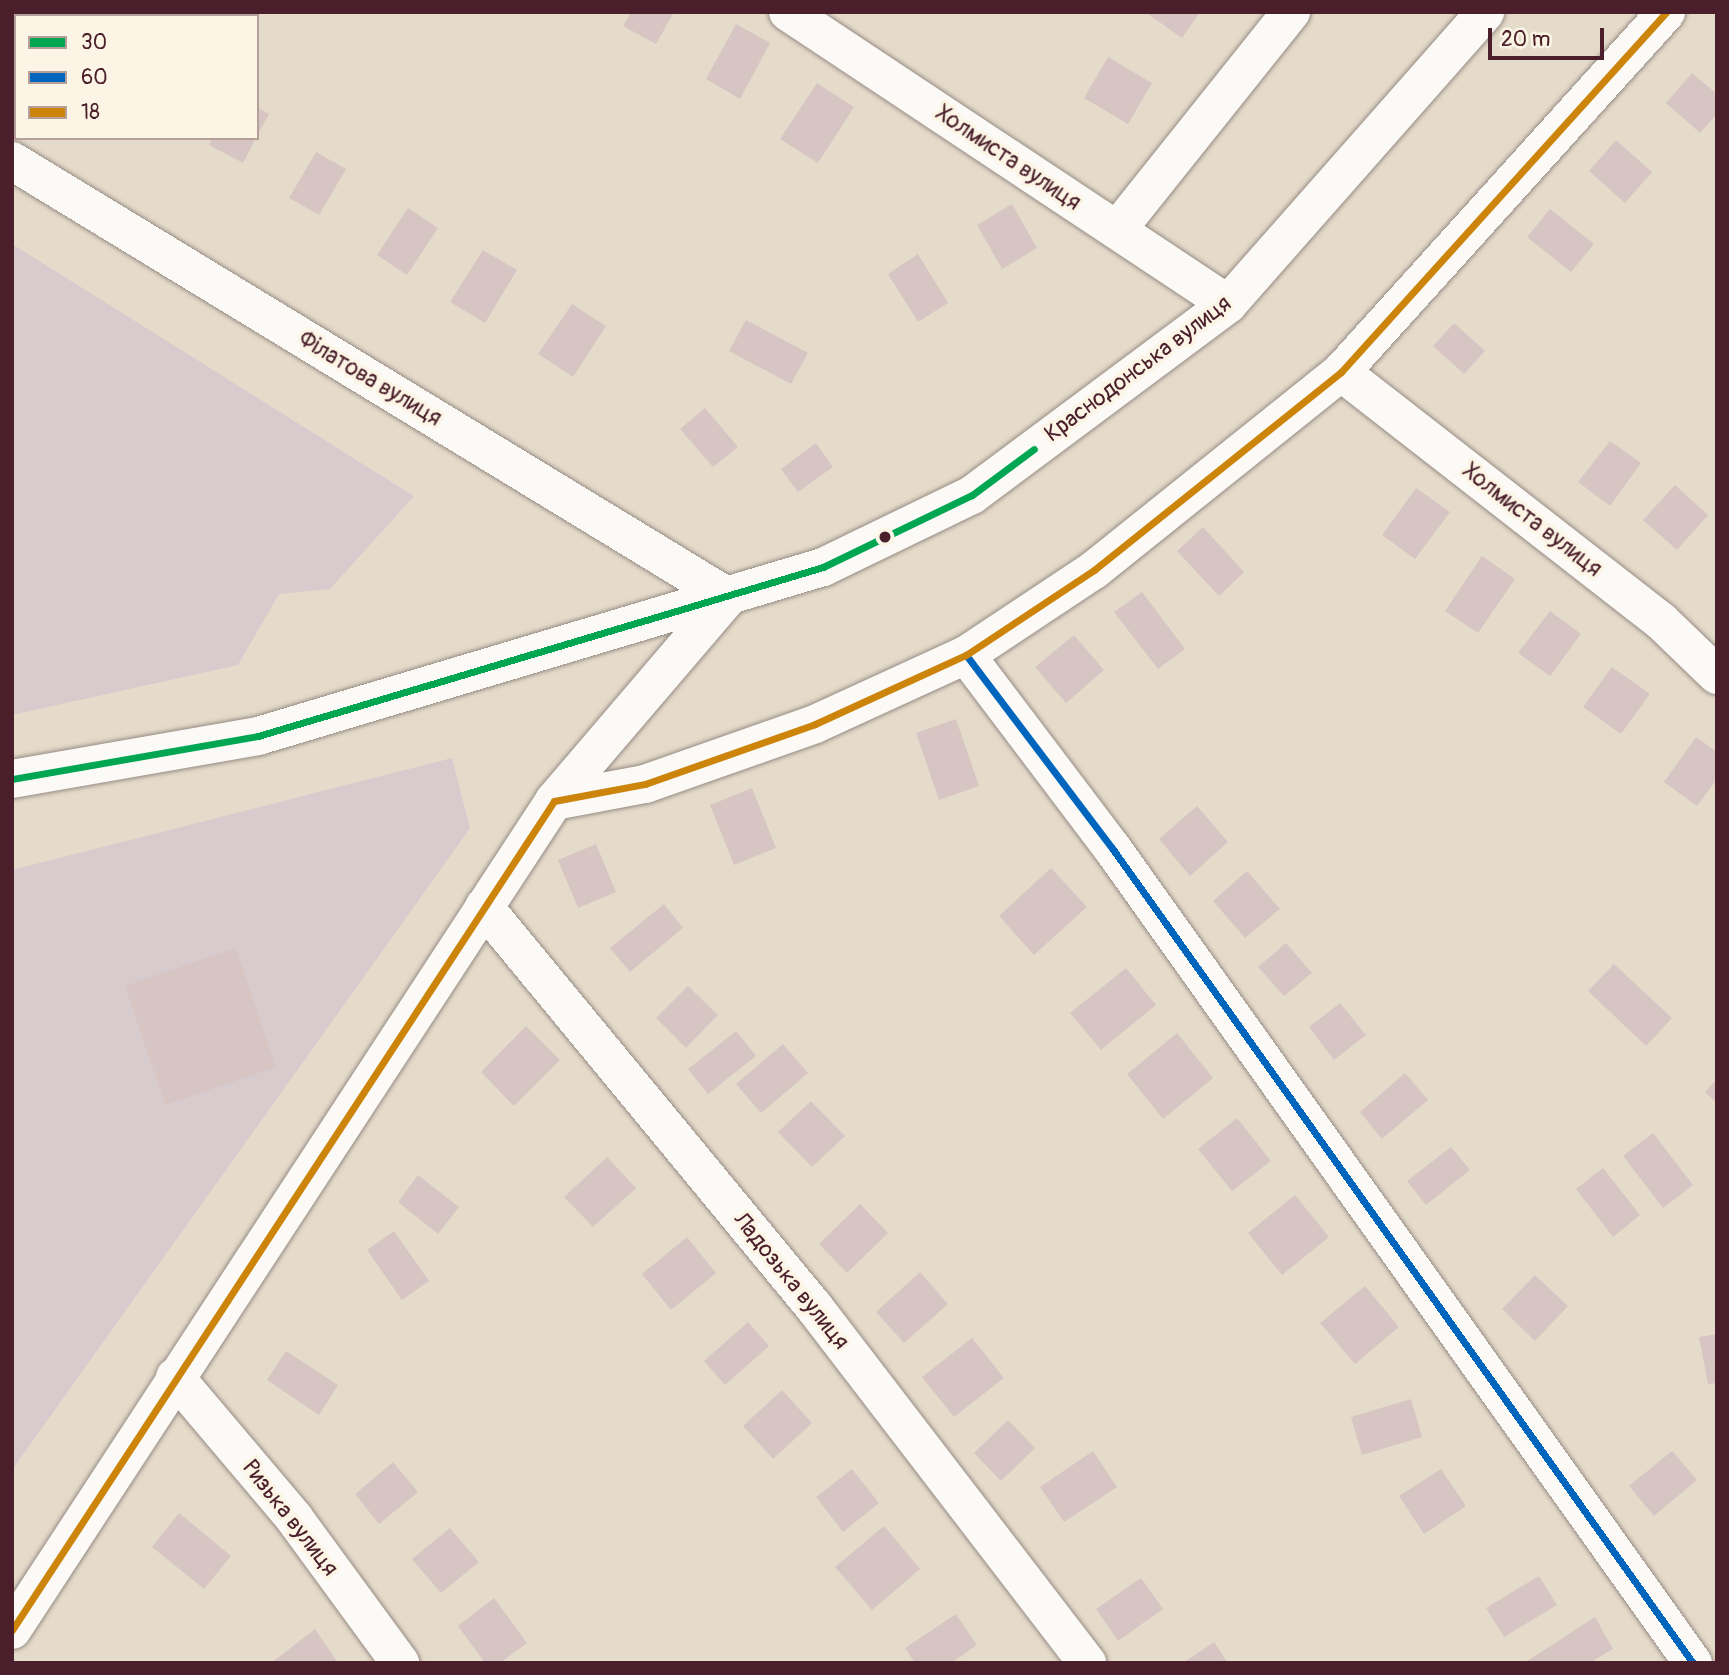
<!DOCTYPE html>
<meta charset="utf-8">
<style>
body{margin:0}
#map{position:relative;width:1729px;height:1675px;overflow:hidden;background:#e5dbca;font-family:Pangolin,sans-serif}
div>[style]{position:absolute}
.industrial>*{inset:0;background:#d8cbce}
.building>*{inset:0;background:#d7c5c4}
.roads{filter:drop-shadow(0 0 2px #968b84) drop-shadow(0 0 2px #968b84)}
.minor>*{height:38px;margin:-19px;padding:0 19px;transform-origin:19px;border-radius:19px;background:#fbfaf7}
.major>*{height:38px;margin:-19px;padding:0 19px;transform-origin:19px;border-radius:19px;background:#fbfaf7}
.bus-1>*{height:7px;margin:-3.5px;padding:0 3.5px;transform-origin:3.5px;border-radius:3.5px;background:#00a651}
.bus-2>*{height:7px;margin:-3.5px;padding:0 3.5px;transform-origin:3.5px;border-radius:3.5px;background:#0065bd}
.bus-3>*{height:7px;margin:-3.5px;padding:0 3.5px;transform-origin:3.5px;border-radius:3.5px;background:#cc840b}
.dots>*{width:19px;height:19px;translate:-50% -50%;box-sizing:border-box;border:4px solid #fcf5e5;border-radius:50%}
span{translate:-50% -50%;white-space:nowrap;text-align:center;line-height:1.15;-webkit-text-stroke:7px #fcf5e5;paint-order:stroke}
.street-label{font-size:23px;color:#4a1f2b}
.frame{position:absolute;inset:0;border:14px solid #4a1f2b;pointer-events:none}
.legend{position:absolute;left:14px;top:14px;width:245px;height:126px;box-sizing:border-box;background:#fcf5e5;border:2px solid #b59f9b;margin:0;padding:9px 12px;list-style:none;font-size:21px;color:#4a1f2b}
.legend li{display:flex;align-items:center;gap:14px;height:35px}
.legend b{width:35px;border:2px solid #b59f9b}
.scale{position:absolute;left:1488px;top:28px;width:116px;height:32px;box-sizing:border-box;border:4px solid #4a1f2b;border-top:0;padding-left:9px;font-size:21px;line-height:24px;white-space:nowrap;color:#4a1f2b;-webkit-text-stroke:5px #fcf5e5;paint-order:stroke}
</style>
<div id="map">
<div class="industrial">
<div style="clip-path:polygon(12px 244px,414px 496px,330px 589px,279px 594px,238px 665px,12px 715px)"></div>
<div style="clip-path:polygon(452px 758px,470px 828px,12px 1470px,12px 870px)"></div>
</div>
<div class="building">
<div style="clip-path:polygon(58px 12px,107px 12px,56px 16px)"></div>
<div style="clip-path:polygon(631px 12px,674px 12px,656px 44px,623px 26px)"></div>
<div style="clip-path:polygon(1145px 12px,1200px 12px,1182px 38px)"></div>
<div style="clip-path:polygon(736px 24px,770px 43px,740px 99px,706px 79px)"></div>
<div style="clip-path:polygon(1108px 57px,1152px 83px,1128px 124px,1084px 98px)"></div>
<div style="clip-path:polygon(1692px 73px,1717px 94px,1717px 114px,1700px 133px,1666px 103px)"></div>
<div style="clip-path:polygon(817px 83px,854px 107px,818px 163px,780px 139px)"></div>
<div style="clip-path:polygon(257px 107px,269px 114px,257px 136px)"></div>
<div style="clip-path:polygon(212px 138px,256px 138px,243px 163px,209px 145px)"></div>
<div style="clip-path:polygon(1616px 140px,1652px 172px,1625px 203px,1589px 171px)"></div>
<div style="clip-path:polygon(316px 152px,346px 169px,319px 215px,289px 198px)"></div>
<div style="clip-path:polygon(1012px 204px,1037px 248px,1002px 269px,977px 225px)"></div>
<div style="clip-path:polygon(408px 208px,438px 228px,407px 275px,377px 255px)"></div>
<div style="clip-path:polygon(1550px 209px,1594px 244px,1571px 272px,1527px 237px)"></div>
<div style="clip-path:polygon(483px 250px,517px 270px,485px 323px,450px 302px)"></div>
<div style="clip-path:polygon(918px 254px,948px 303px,918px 322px,888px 274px)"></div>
<div style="clip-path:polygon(572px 304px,606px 326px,573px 377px,538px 354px)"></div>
<div style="clip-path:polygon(746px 320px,808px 353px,791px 384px,729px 351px)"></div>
<div style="clip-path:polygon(1454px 323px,1485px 351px,1464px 374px,1433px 346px)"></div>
<div style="clip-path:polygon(705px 408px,738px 447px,713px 467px,680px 429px)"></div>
<div style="clip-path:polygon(1610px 441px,1641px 463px,1610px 506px,1578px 482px)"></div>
<div style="clip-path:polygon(816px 443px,833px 467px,798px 492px,781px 469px)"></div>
<div style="clip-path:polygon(1675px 485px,1708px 515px,1677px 550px,1643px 520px)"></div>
<div style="clip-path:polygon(1416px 488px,1450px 512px,1415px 559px,1382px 535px)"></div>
<div style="clip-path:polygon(1203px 527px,1244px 572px,1219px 596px,1177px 551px)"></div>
<div style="clip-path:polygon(1482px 556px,1515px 579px,1478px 633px,1445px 611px)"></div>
<div style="clip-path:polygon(1142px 592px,1185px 649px,1158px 669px,1114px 612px)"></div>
<div style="clip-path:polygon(1550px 611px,1581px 634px,1550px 676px,1518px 653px)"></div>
<div style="clip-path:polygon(1074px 635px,1104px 670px,1066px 703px,1035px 667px)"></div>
<div style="clip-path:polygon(1612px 667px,1650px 694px,1621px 734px,1583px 707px)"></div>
<div style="clip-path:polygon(956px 719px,979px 786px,939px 800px,916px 733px)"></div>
<div style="clip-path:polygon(1696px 737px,1717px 752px,1717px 779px,1697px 806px,1664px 782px)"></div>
<div style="clip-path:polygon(752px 788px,776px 848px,734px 865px,710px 805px)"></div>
<div style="clip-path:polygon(1197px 806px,1228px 842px,1190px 876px,1159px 839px)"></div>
<div style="clip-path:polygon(596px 844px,616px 892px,578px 908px,558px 860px)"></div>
<div style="clip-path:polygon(1051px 868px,1087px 907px,1034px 955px,999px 916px)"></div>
<div style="clip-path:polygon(1247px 871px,1280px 909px,1245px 938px,1213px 901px)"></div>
<div style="clip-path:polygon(664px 904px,683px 928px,630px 972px,610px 948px)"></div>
<div style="clip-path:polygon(1286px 943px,1312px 973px,1284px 996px,1258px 967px)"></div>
<div style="clip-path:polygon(236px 948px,276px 1067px,165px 1105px,125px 986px)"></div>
<div style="clip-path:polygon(1614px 964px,1672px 1018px,1646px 1046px,1588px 991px)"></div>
<div style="clip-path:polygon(1126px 968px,1156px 1005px,1101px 1050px,1070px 1013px)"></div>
<div style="clip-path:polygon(688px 986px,718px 1015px,686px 1048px,656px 1018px)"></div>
<div style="clip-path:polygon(1340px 1003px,1366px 1035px,1334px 1060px,1309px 1027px)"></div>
<div style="clip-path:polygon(526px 1026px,560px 1060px,514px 1106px,481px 1072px)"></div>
<div style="clip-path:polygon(736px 1031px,756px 1056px,708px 1094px,688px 1069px)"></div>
<div style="clip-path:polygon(1177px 1033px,1213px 1078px,1163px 1119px,1127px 1074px)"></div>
<div style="clip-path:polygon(783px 1044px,808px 1073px,761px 1113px,736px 1084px)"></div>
<div style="clip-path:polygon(1405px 1073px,1428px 1100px,1382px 1139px,1360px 1112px)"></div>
<div style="clip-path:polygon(1717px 1079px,1717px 1103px,1705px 1092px)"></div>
<div style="clip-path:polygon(811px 1101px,845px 1136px,812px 1167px,778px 1132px)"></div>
<div style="clip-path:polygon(1237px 1118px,1271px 1161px,1232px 1191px,1198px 1149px)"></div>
<div style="clip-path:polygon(1653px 1133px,1693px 1185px,1663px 1208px,1623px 1156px)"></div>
<div style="clip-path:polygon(1451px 1147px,1470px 1170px,1426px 1205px,1407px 1181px)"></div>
<div style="clip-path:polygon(607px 1157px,636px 1188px,593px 1227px,564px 1197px)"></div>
<div style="clip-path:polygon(1603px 1168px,1640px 1215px,1613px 1237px,1576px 1189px)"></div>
<div style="clip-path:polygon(418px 1175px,459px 1207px,438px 1234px,398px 1202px)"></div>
<div style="clip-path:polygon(1295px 1195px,1329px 1237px,1282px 1275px,1248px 1233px)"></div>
<div style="clip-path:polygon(860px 1204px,888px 1233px,847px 1273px,819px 1244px)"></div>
<div style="clip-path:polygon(394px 1231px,429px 1281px,402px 1300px,367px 1250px)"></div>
<div style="clip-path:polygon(687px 1237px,716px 1273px,671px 1310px,642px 1274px)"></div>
<div style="clip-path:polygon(920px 1272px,948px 1304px,904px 1343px,876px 1312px)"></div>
<div style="clip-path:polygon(1535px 1275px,1568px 1306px,1535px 1341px,1502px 1309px)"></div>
<div style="clip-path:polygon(1365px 1286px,1399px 1327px,1355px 1364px,1320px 1323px)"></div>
<div style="clip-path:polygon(748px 1322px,769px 1346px,725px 1385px,704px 1361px)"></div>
<div style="clip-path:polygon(1717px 1334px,1717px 1383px,1708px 1384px,1699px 1337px)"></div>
<div style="clip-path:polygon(972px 1338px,1004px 1378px,954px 1417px,922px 1377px)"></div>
<div style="clip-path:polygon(286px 1351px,338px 1385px,319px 1415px,267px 1380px)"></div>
<div style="clip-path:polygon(782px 1390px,812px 1423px,773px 1459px,743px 1426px)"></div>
<div style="clip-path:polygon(1411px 1399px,1422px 1437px,1362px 1455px,1351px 1417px)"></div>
<div style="clip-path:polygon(1008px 1420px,1035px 1448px,1001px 1481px,974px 1453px)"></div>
<div style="clip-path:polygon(1093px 1451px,1117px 1487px,1064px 1522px,1040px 1487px)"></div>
<div style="clip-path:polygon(1672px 1451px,1697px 1480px,1654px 1516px,1629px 1486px)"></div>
<div style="clip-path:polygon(393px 1462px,418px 1492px,379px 1524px,355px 1494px)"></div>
<div style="clip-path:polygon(852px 1469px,879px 1503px,843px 1532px,816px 1497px)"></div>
<div style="clip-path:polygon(1441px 1469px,1466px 1506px,1424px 1534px,1399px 1496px)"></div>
<div style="clip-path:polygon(179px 1513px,231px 1556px,204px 1589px,152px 1547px)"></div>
<div style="clip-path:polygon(884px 1526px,920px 1569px,872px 1610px,835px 1567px)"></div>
<div style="clip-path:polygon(450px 1528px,479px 1562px,441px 1593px,412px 1559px)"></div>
<div style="clip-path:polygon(1539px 1576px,1557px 1605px,1504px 1637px,1486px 1608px)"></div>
<div style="clip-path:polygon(1141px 1578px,1163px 1609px,1118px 1641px,1096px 1609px)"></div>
<div style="clip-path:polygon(494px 1598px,527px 1643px,500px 1663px,485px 1663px,458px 1626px)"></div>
<div style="clip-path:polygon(956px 1614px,977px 1645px,951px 1663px,915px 1663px,905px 1648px)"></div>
<div style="clip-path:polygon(1595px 1617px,1613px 1649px,1589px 1663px,1524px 1663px)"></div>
<div style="clip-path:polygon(315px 1629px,338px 1663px,271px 1663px)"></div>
<div style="clip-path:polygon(1214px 1642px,1228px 1663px,1183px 1663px)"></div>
</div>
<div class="roads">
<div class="minor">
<div style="left:788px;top:12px;width:528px;rotate:33.57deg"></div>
<div style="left:12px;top:161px;width:838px;rotate:31.34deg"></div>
<div style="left:728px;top:597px;width:268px;rotate:130.5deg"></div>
<div style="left:1117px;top:230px;width:279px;rotate:-51.4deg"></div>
<div style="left:1341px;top:372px;width:405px;rotate:37.9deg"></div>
<div style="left:1661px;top:621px;width:78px;rotate:44deg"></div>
<div style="left:966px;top:655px;width:242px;rotate:52.9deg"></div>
<div style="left:1112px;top:848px;width:1001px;rotate:54.52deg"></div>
<div style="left:484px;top:907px;width:519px;rotate:50.48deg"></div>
<div style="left:814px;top:1307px;width:449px;rotate:52.5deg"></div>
<div style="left:175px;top:1377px;width:185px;rotate:49.8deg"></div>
<div style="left:294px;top:1518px;width:180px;rotate:53.8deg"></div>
<div style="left:12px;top:1630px;width:990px;rotate:-56.82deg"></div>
<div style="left:554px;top:801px;width:93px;rotate:-10.6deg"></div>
<div style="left:645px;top:784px;width:180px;rotate:-19.4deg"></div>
<div style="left:815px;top:724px;width:166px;rotate:-24.6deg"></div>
<div style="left:966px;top:655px;width:154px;rotate:-33.6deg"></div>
<div style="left:1094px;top:570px;width:317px;rotate:-38.7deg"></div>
<div style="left:1341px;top:372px;width:485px;rotate:-47.9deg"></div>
</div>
<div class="major">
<div style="left:12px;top:779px;width:250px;rotate:-9.9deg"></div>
<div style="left:258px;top:736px;width:590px;rotate:-16.65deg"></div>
<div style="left:823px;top:567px;width:165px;rotate:-25.8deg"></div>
<div style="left:972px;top:495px;width:319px;rotate:-36.7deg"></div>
<div style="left:1228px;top:304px;width:389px;rotate:-48.6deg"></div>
</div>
</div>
<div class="bus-1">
<div style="left:12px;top:779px;width:250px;rotate:-9.9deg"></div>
<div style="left:258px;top:736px;width:590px;rotate:-16.65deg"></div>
<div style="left:823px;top:567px;width:165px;rotate:-25.8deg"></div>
<div style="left:972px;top:495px;width:77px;rotate:-36.6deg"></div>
</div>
<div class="bus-2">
<div style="left:966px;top:655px;width:242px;rotate:52.9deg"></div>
<div style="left:1112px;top:848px;width:1001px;rotate:54.52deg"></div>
</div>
<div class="bus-3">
<div style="left:12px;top:1630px;width:990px;rotate:-56.82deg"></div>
<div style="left:554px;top:801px;width:93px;rotate:-10.6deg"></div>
<div style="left:645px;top:784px;width:180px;rotate:-19.4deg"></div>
<div style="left:815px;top:724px;width:166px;rotate:-24.6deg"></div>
<div style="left:966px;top:655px;width:154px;rotate:-33.6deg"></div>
<div style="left:1094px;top:570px;width:317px;rotate:-38.7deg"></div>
<div style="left:1341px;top:372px;width:485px;rotate:-47.9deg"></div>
</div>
<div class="dots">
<div style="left:885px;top:537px;background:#4a1f2b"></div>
</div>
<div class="street-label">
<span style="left:1008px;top:158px;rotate:34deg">Холмиста вулиця</span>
<span style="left:1138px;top:369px;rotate:-37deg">Краснодонська вулиця</span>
<span style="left:370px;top:379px;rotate:31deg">Філатова вулиця</span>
<span style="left:1532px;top:520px;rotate:38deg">Холмиста вулиця</span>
<span style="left:791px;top:1281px;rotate:51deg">Ладозька вулиця</span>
<span style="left:290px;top:1518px;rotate:52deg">Ризька вулиця</span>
</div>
<div class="frame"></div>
<ul class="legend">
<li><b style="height:9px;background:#00a651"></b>30</li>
<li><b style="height:9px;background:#0065bd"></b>60</li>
<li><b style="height:9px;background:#cc840b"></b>18</li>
</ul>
<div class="scale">20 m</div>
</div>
